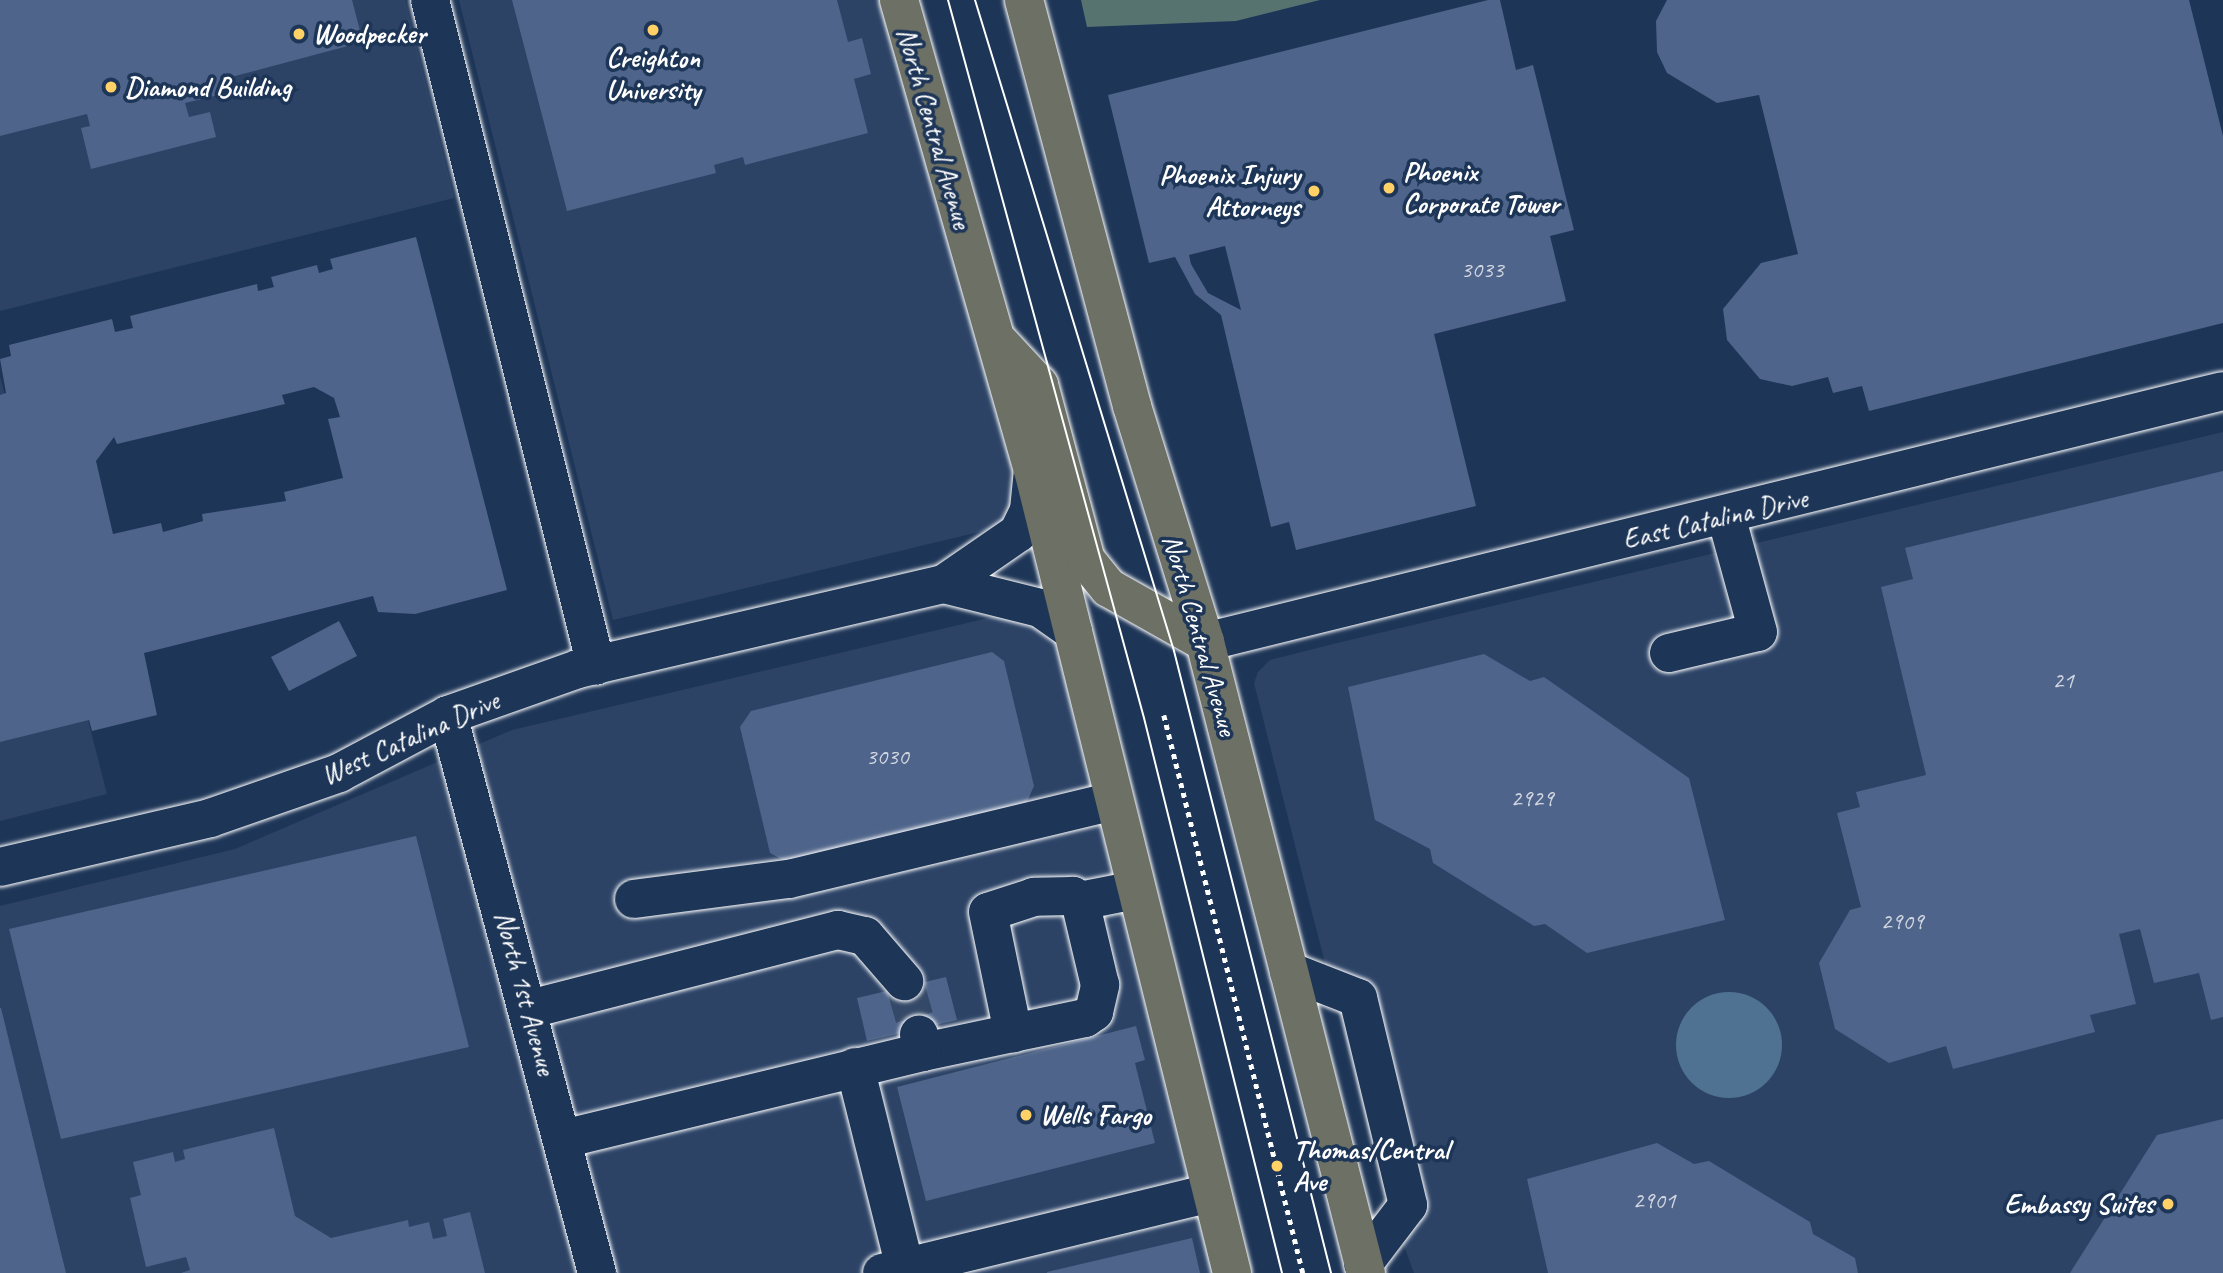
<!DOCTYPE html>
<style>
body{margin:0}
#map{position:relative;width:2223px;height:1273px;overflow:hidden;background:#1d3557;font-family:Caveat,sans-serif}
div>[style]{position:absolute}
.built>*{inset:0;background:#2c4366}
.green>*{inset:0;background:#577370}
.water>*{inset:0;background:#4f7293}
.round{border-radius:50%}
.building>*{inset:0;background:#4e648a}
.minor-tunnel>*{height:38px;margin-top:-19px;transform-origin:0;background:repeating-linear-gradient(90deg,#344968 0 38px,transparent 0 57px)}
.path>*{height:4.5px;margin-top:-2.25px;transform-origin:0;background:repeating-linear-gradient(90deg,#fff 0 5px,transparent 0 10px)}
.roads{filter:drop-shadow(0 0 2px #fff) drop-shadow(0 0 2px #fff)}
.minor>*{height:38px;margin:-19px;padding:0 19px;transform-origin:19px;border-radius:19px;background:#1d3557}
.major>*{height:38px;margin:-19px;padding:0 19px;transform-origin:19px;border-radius:19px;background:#6c7065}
.tram>*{height:2px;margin:-1px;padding:0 1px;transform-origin:1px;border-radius:1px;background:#fff}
.dots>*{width:19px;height:19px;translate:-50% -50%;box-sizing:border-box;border:4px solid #1d3557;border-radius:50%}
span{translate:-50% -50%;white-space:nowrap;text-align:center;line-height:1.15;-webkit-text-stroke:7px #1d3557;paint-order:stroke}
.number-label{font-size:24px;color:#d3d8e2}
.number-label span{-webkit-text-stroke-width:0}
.poi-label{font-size:28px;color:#fff;font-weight:700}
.left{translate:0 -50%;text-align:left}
.right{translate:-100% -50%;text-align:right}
.street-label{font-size:28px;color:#fff}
</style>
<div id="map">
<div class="built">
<div style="clip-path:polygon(0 0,405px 0,454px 198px,0 311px)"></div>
<div style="clip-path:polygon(459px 0,888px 0,1018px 491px,1008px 520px,987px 530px,613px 620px)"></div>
<div style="clip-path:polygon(0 376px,107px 794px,0 821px)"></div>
<div style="clip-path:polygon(2223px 432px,2223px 1273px,1414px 1273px,1386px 1197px,1310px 905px,1254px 683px,1258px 672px,1270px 660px,1333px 644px)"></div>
<div style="clip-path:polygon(1022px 610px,1055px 632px,1214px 1273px,0 1273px,0 906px,235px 849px,512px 730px)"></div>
</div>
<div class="green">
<div style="clip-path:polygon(1081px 0,1320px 0,1236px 21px,1087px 27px)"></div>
</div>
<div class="water">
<div class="round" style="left:1676px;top:992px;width:106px;height:106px"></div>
</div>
<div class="building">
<div style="clip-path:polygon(0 0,352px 0,363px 42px,220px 80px,223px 94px,185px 103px,189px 117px,210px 112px,216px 137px,91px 169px,81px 128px,90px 126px,87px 114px,0 136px)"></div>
<div style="clip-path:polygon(512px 0,837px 0,848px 42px,862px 38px,871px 74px,854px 79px,868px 133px,745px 165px,743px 157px,714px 165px,716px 173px,567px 211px)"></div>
<div style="clip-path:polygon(evenodd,1488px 0,1500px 0,1516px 70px,1533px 65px,1574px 230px,1550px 236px,1566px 301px,1434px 334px,1476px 506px,1296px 550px,1289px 522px,1271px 527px,1221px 315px,1195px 294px,1175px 257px,1149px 263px,1108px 95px,1488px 0,1225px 246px,1241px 310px,1208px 293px,1191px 264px,1189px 255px,1225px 246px)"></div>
<div style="clip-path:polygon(1667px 0,2189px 0,2223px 136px,2223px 323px,1869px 411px,1862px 386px,1833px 393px,1828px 377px,1792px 386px,1760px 379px,1727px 340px,1723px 309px,1761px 263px,1798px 254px,1759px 95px,1717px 103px,1667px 73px,1657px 52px,1656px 21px)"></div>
<div style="clip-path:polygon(evenodd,416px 237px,507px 590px,415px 614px,378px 612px,373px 596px,144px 653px,157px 715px,92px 731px,89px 720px,0 742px,0 395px,6px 393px,0 359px,11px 356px,9px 345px,112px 319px,115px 332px,133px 328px,130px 316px,257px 284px,258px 291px,274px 287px,271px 277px,317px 265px,319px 273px,333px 269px,330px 259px,416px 237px,314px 387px,334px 398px,340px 417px,328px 419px,343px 478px,284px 492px,286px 501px,202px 514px,203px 521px,163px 532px,161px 523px,113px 534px,96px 461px,114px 437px,117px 444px,285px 404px,282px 395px,314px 387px)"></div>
<div style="clip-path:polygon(2223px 471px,2223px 1017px,2211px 1020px,2199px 973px,2154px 983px,2140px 929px,2119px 934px,2136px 1004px,2090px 1015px,2095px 1032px,1953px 1069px,1946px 1046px,1889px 1063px,1835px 1029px,1819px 963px,1850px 910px,1861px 907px,1837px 813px,1860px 807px,1856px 792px,1926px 775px,1881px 587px,1913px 579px,1905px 548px)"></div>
<div style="clip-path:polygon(339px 621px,357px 656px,289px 691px,271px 657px)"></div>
<div style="clip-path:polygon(992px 652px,1004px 661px,1034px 786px,1026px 804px,785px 861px,770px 853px,740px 727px,751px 711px)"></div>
<div style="clip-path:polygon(1484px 654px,1530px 681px,1544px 677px,1689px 778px,1725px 920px,1587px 953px,1545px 924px,1534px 926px,1433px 863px,1430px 849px,1375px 820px,1348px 687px)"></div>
<div style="clip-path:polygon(416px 836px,469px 1047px,61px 1139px,9px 929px)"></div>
<div style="clip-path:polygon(946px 977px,957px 1020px,867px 1041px,857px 998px)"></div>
<div style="clip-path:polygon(0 1008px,1px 1008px,66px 1273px,0 1273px)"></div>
<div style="clip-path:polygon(1136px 1026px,1145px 1060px,1135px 1063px,1155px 1143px,926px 1201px,897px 1087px)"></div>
<div style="clip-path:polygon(2223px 1119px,2223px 1273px,2070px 1273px,2157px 1135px)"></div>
<div style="clip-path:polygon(274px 1128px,295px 1216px,331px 1238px,408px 1220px,409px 1227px,429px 1222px,433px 1239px,447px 1236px,443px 1219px,470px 1212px,485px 1273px,181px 1273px,190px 1270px,186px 1257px,146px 1267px,130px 1198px,141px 1195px,133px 1162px,173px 1152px,175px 1162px,185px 1159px,183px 1150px)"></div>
<div style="clip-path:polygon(1657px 1143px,1694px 1164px,1709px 1161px,1810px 1222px,1813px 1234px,1855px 1258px,1858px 1273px,1548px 1273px,1527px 1179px)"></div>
<div style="clip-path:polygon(1192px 1238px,1200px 1273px,1047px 1273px,1047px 1272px)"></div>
</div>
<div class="minor-tunnel">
<div style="left:904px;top:981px;width:55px;rotate:74.2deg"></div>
</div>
<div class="path">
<div style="left:1164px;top:715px;width:575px;rotate:76.01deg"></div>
</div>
<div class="roads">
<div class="minor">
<div style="left:430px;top:0;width:686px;rotate:76deg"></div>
<div style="left:944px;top:584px;width:99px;rotate:14deg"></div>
<div style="left:1040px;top:608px;width:40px;rotate:34.9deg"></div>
<div style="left:1205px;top:642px;width:1048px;rotate:-13.85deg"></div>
<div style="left:1669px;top:653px;width:91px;rotate:-13.3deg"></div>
<div style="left:1758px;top:632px;width:120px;rotate:-105.4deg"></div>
<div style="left:448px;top:715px;width:578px;rotate:75.05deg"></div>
<div style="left:0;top:867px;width:216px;rotate:-13.1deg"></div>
<div style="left:210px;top:818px;width:137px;rotate:-19.2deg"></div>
<div style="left:339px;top:773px;width:123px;rotate:-28deg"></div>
<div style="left:448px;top:715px;width:138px;rotate:-19.5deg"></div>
<div style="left:578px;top:669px;width:376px;rotate:-13.1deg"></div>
<div style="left:944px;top:584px;width:90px;rotate:-34.6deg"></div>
<div style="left:1018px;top:533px;width:25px;rotate:-64deg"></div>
<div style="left:1029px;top:510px;width:40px;rotate:-84.3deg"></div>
<div style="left:634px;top:899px;width:156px;rotate:-7.4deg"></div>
<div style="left:789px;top:879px;width:333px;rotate:-13.5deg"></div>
<div style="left:1080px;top:901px;width:56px;rotate:-11.3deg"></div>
<div style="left:1289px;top:971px;width:74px;rotate:21.4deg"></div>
<div style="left:1358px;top:998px;width:213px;rotate:76.4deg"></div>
<div style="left:1408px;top:1205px;width:74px;rotate:127.3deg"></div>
<div style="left:530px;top:1009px;width:318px;rotate:-14.4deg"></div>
<div style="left:838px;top:930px;width:28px;rotate:13deg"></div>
<div style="left:865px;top:936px;width:60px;rotate:49.1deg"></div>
<div style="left:923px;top:1052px;width:92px;rotate:-11.9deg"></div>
<div style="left:1013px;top:1033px;width:74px;rotate:-11.8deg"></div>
<div style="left:1085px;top:1018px;width:11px;rotate:-34deg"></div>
<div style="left:1094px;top:1012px;width:28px;rotate:-77deg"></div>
<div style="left:1100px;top:985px;width:86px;rotate:-103.4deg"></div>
<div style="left:1080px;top:901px;width:9px;rotate:-144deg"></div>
<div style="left:1073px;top:896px;width:39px;rotate:179deg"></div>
<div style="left:1034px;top:897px;width:48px;rotate:161.9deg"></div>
<div style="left:988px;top:912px;width:124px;rotate:78.3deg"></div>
<div style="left:855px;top:1067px;width:206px;rotate:76deg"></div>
<div style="left:563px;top:1139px;width:370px;rotate:-13.6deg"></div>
<div style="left:923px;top:1052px;width:18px;rotate:-103deg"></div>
<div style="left:882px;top:1273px;width:337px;rotate:-13.7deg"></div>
</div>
<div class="major">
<div style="left:899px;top:0;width:489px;rotate:74.1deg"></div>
<div style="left:1033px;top:470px;width:827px;rotate:76.08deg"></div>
<div style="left:1024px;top:0;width:420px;rotate:75.1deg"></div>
<div style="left:1132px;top:406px;width:247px;rotate:72.8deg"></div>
<div style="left:1205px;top:642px;width:651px;rotate:75.69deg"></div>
<div style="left:999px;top:342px;width:59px;rotate:47.1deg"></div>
<div style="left:1039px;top:385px;width:181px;rotate:75deg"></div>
<div style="left:1086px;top:560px;width:36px;rotate:51deg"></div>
<div style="left:1109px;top:588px;width:110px;rotate:29.4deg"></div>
</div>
</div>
<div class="tram">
<div style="left:948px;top:0;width:744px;rotate:74.73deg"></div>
<div style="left:1144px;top:718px;width:572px;rotate:76.04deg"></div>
<div style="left:975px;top:0;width:681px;rotate:73deg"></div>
<div style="left:1174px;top:651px;width:642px;rotate:75.83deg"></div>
</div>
<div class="dots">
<div style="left:653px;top:30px;background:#ffd166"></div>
<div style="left:299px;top:34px;background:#ffd166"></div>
<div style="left:111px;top:87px;background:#ffd166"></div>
<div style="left:1389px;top:188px;background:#ffd166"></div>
<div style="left:1314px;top:191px;background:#ffd166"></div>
<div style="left:1026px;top:1115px;background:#ffd166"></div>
<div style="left:1277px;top:1166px;background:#ffd166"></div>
<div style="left:2168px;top:1204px;background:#ffd166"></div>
</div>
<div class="number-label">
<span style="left:1482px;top:270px">3033</span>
<span style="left:2063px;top:681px">21</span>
<span style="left:887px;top:757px">3030</span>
<span style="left:1532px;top:799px">2929</span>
<span style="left:1902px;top:922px">2909</span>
<span style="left:1654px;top:1201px">2901</span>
</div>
<div class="poi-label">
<span class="left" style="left:313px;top:34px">Woodpecker</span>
<span style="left:653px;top:74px">Creighton<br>University</span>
<span class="left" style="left:125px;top:87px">Diamond Building</span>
<span class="left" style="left:1403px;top:188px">Phoenix<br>Corporate Tower</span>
<span class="right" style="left:1300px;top:191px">Phoenix Injury<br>Attorneys</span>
<span class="left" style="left:1040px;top:1115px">Wells Fargo</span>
<span class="left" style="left:1293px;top:1166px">Thomas/Central<br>Ave</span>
<span class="right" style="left:2154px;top:1204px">Embassy Suites</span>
</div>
<div class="street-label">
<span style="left:934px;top:128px;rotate:74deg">North Central Avenue</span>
<span style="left:1715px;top:519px;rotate:-13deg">East Catalina Drive</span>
<span style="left:1200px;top:635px;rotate:74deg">North Central Avenue</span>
<span style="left:410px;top:738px;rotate:-24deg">West Catalina Drive</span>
<span style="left:525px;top:993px;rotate:75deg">North 1st Avenue</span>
</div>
</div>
